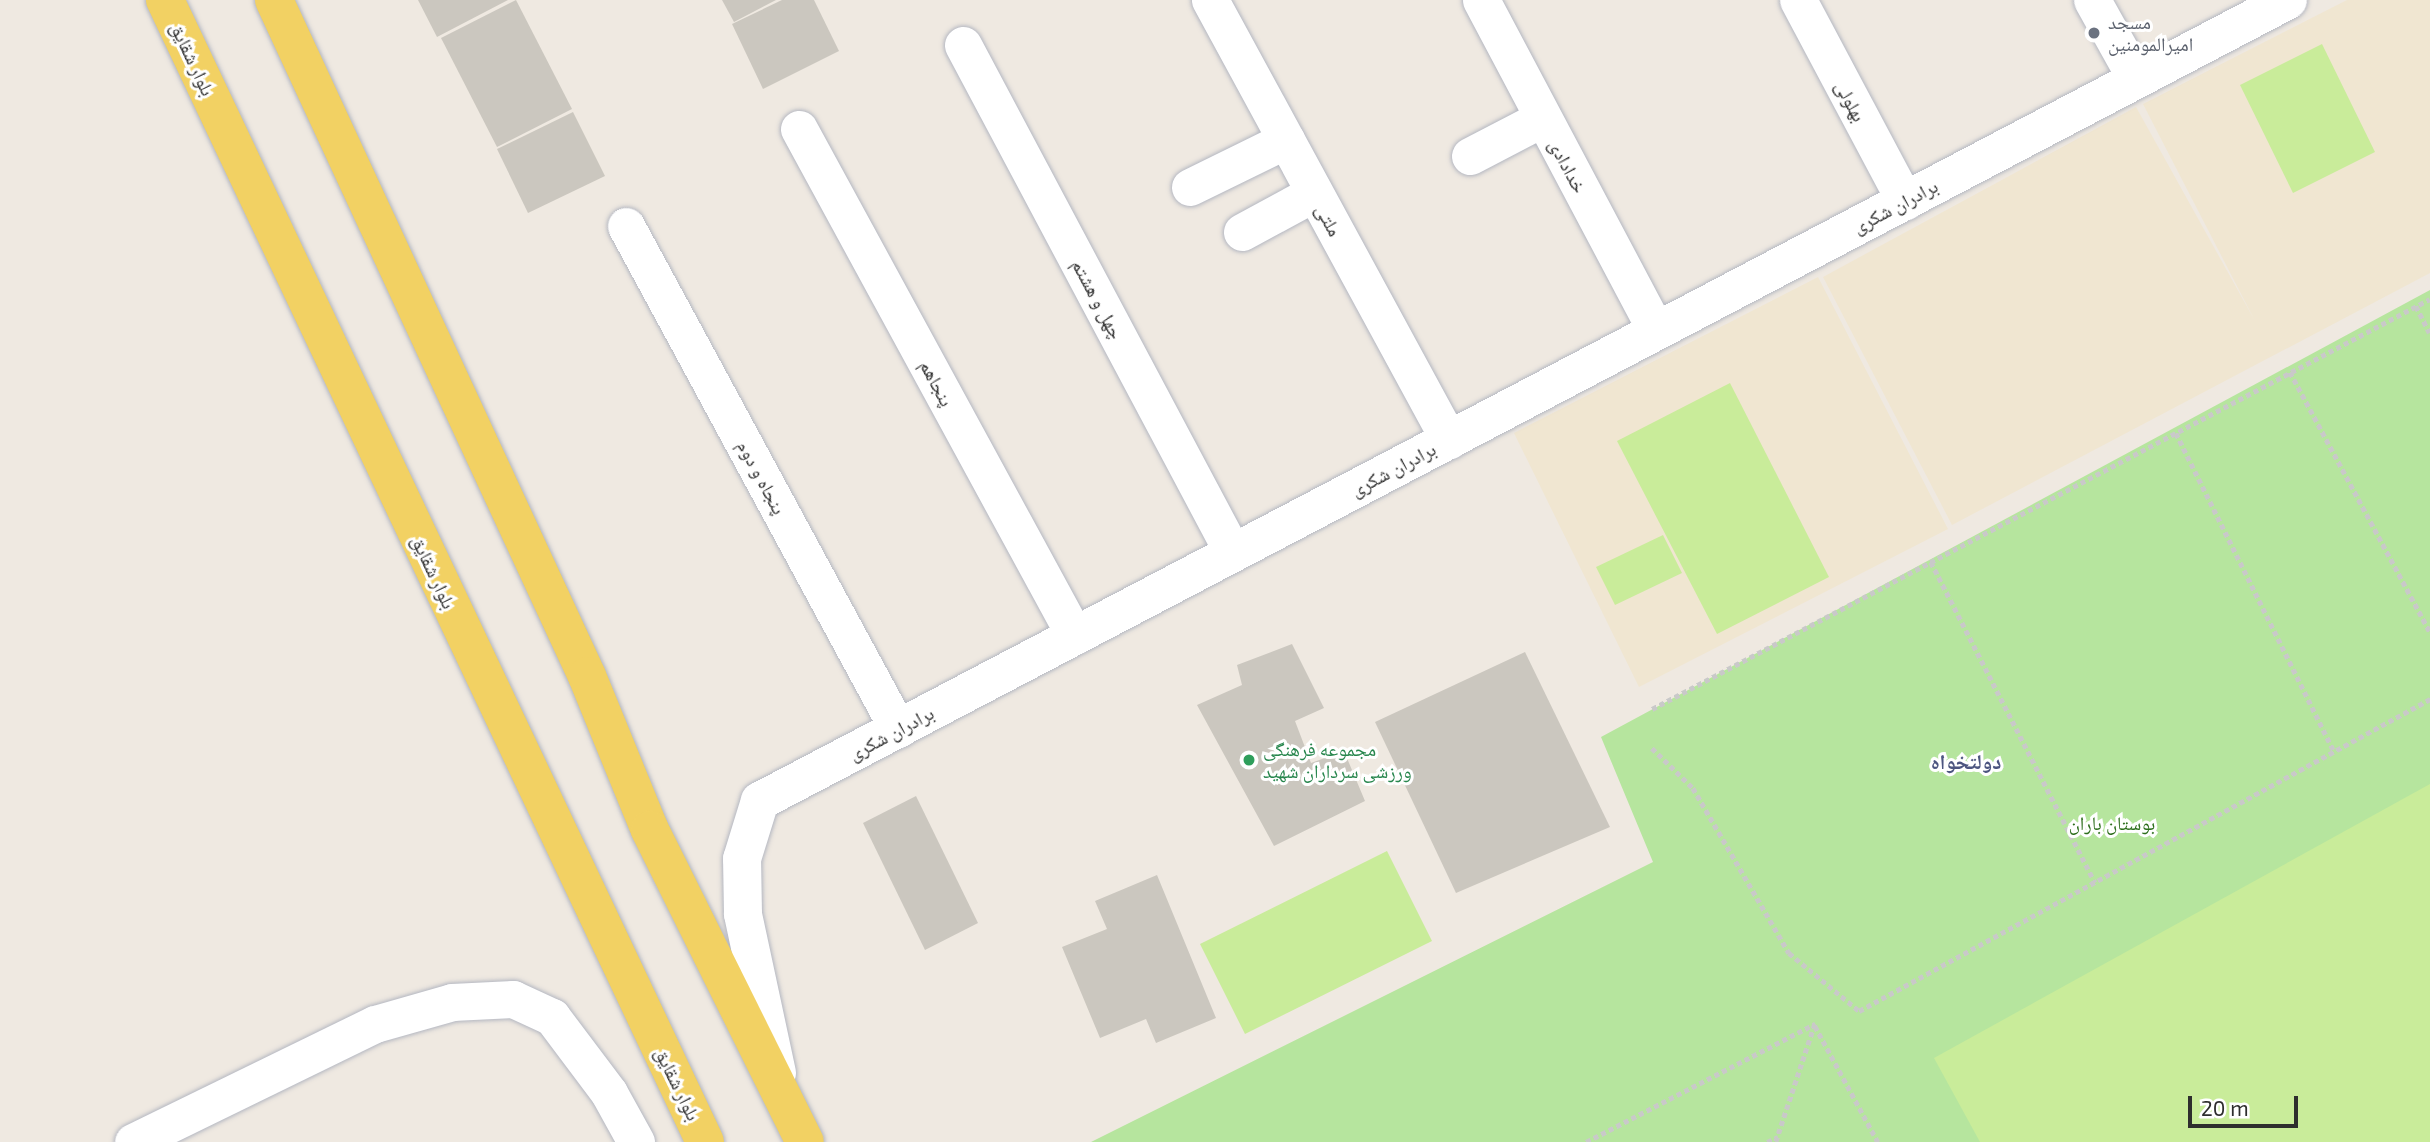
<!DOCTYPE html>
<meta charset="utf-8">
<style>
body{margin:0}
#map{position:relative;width:2430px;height:1142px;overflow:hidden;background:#efe9e1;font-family:"Exo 2","Noto Naskh Arabic",sans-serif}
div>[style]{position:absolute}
.education>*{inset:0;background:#f0e6d1}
.green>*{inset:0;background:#b6e59e}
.pitch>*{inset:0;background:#c9ec9a}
.building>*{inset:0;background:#cbc7bf}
.path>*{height:4.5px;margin-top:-2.25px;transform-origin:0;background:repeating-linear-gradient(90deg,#c9c9c9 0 5px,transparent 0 8.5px)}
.roads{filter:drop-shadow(0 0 2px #b4b7c1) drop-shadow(0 0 2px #b4b7c1)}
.minor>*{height:37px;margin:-18.5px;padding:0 18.5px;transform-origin:18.5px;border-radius:18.5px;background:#fff}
.tertiary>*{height:38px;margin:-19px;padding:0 19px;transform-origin:19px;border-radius:19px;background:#fff}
.primary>*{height:38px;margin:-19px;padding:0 19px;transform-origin:19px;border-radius:19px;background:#f2d163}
.dots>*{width:19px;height:19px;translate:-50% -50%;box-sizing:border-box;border:4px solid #fff;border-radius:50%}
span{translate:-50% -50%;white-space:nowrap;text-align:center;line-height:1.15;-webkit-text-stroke:6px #fff;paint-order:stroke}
.worship-label{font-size:19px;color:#5b616d}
.left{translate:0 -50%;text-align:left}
.street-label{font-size:19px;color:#2e2e2e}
.leisure-label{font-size:19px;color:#27864d}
.park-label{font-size:19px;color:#2c6e1b}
.neighbourhood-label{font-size:21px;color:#4d5680;font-weight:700}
.scale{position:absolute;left:2188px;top:1096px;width:110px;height:32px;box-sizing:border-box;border:4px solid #2e2e2e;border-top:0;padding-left:9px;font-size:21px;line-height:24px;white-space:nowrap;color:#2e2e2e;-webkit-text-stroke:5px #fff;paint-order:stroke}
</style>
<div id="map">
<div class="education">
<div style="clip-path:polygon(2347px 0,2430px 0,2430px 273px,1952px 525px,1823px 277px,2136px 107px,2255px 321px,2143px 104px)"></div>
<div style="clip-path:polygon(1818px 277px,1948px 529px,1639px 687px,1514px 433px)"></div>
</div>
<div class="green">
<div style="clip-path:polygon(2430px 290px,2430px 1142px,1091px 1142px,1653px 862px,1601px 737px)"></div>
</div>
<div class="pitch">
<div style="clip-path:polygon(2322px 44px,2375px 152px,2293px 193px,2240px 85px)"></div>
<div style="clip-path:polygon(1730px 383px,1829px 577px,1717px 634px,1617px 441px)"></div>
<div style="clip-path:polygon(1663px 535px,1682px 573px,1615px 605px,1596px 567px)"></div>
<div style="clip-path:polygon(2430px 784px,2430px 1142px,1980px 1142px,1934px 1058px)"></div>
<div style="clip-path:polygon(1387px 851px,1432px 941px,1245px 1034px,1200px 944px)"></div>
</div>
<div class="building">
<div style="clip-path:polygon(418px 0,508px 0,437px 37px)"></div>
<div style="clip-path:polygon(516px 0,572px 109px,497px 147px,441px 38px)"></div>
<div style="clip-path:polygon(722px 0,776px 0,734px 22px)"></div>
<div style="clip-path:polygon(782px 0,814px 0,839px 51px,763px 89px,732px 24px)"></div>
<div style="clip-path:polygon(573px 112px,605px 176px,528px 213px,497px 149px)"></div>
<div style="clip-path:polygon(1292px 644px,1324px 708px,1295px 721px,1311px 763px,1344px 751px,1365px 801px,1274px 846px,1197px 705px,1242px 685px,1237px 665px)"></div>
<div style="clip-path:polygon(1525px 652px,1610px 827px,1456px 893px,1375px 722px)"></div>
<div style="clip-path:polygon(916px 796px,978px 923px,925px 950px,863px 823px)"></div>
<div style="clip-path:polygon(1157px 875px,1216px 1018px,1156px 1043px,1146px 1019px,1100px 1038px,1062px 947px,1107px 929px,1095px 901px)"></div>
</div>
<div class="path">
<div style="left:2416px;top:306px;width:30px;rotate:63deg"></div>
<div style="left:2290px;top:372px;width:295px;rotate:61.7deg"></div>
<div style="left:2176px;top:433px;width:355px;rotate:63.6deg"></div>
<div style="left:1931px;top:562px;width:360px;rotate:62.9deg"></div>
<div style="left:1652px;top:709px;width:879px;rotate:-27.79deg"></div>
<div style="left:1652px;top:748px;width:57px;rotate:44.3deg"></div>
<div style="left:1693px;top:788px;width:191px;rotate:59.8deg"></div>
<div style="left:1789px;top:953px;width:91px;rotate:39.6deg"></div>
<div style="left:1859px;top:1011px;width:651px;rotate:-28.65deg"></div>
<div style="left:1815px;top:1026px;width:132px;rotate:61.5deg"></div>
<div style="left:1586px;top:1142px;width:258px;rotate:-27.3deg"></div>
<div style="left:1815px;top:1024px;width:124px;rotate:108.3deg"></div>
<div style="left:1767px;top:1142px;width:12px;rotate:-24deg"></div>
</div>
<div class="roads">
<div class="minor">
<div style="left:1210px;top:0;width:501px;rotate:61.49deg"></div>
<div style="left:1481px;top:0;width:374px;rotate:62.1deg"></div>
<div style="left:1798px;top:0;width:228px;rotate:62deg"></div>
<div style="left:2092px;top:0;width:90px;rotate:60.9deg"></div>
<div style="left:963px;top:45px;width:575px;rotate:62.01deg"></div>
<div style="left:799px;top:129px;width:577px;rotate:61.44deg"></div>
<div style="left:1470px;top:156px;width:82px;rotate:-27.5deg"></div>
<div style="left:1190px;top:187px;width:107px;rotate:-26.1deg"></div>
<div style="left:626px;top:226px;width:572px;rotate:61.6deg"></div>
<div style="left:1242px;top:232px;width:82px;rotate:-28.4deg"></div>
<div style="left:133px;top:1142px;width:269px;rotate:-26deg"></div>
<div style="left:375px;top:1024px;width:80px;rotate:-15.9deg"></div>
<div style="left:452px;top:1002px;width:61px;rotate:-2.8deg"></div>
<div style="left:513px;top:999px;width:43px;rotate:24.8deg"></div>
<div style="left:552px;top:1017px;width:95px;rotate:53.1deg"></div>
<div style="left:609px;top:1093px;width:56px;rotate:61.1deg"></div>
</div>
<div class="tertiary">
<div style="left:777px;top:1073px;width:163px;rotate:-102.1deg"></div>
<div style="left:743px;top:914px;width:55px;rotate:-91deg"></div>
<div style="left:742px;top:859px;width:61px;rotate:-72.8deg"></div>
<div style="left:760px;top:801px;width:1725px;rotate:-27.66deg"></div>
</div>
<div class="primary">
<div style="left:165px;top:0;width:1263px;rotate:64.69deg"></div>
<div style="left:274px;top:0;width:745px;rotate:65.16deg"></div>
<div style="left:587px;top:676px;width:166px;rotate:67.8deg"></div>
<div style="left:650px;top:830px;width:348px;rotate:63.6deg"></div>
</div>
</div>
<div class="dots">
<div style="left:2094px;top:33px;background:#6b7280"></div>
<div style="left:1249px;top:760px;background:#2e9e5b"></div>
</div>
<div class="worship-label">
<span class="left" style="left:2108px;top:33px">مسجد<br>امیرالمومنین</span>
</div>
<div class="street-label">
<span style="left:193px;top:59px;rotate:65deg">بلوار شقایق</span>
<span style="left:1851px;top:101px;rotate:62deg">بهلولی</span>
<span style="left:1568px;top:166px;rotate:62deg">خدادادی</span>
<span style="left:1895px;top:206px;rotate:-28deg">برادران شکری</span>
<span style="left:1329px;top:220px;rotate:62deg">ملتی</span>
<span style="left:1098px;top:299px;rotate:62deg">چهل و هشتم</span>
<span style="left:937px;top:383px;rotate:62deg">پنجاهم</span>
<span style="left:1393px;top:469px;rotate:-28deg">برادران شکری</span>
<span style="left:762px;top:477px;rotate:62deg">پنجاه و دوم</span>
<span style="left:434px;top:572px;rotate:65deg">بلوار شقایق</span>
<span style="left:891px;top:733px;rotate:-28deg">برادران شکری</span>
<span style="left:678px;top:1084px;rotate:64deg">بلوار شقایق</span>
</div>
<div class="leisure-label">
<span class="left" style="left:1263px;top:760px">مجموعه فرهنگی<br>ورزشی سرداران شهید</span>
</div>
<div class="park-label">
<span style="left:2112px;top:823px">بوستان باران</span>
</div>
<div class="neighbourhood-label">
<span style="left:1966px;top:761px">دولتخواه</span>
</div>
<div class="scale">20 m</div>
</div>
